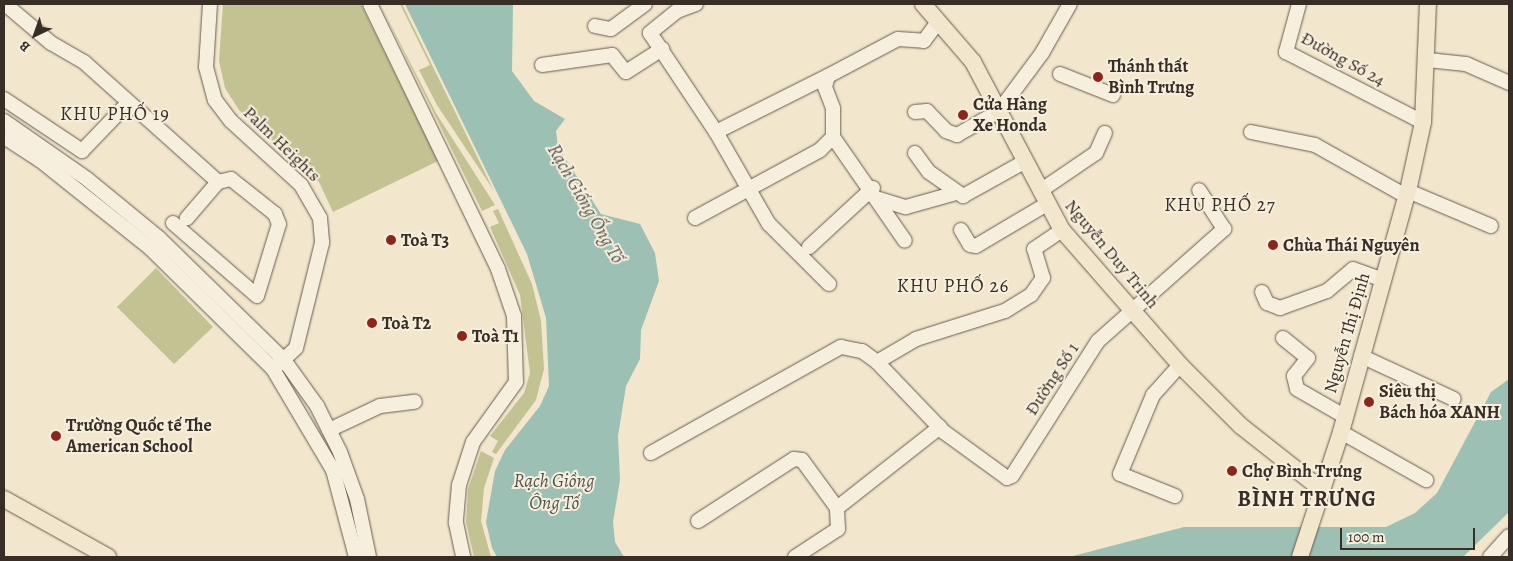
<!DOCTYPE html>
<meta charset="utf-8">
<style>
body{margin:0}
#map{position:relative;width:1513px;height:561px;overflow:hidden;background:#f2e6cc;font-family:Alegreya,serif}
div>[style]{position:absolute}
.green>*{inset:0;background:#c3c292}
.water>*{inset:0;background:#9cc0b3}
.roads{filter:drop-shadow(0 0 1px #675c4f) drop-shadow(0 0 1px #675c4f)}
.minor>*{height:14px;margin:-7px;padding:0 7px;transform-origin:7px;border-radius:7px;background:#f7efde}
.major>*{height:16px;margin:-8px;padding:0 8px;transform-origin:8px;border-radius:8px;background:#f2e6cc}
.dots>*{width:14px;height:14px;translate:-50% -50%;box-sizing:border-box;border:2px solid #f7efde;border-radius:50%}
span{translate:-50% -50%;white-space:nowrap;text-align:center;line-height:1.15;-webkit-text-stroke:4px #f7efde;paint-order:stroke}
.street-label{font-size:18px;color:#392e25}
.poi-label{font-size:18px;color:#392e25;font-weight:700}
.left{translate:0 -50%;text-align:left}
.neighbourhood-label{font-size:19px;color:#392e25;letter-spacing:1px}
.water-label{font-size:19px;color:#525248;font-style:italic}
.district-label{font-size:22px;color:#392e25;font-weight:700;letter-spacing:1px}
.frame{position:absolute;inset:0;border:5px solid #392e25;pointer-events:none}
.north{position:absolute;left:10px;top:10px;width:50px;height:50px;-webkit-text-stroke:4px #f7efde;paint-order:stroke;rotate:222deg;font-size:14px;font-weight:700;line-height:20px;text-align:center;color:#392e25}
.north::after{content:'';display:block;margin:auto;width:18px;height:22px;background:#392e25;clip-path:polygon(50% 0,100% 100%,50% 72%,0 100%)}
.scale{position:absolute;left:1340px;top:528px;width:135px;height:22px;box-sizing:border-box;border:2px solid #392e25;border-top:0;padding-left:6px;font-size:15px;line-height:18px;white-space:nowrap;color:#392e25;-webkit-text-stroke:4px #f7efde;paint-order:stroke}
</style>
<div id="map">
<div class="green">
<div style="clip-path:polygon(223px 4px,361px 4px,438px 161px,333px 212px,319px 182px,239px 110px,225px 88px,219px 61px)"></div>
<div style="clip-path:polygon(380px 4px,436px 113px,495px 205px,482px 211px)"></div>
<div style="clip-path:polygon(400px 4px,402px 4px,494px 191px,437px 105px,419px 70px,430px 65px)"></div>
<div style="clip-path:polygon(498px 209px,532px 284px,541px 321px,544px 369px,536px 400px,496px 454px,492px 452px,498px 441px,490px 436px,524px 393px,530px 373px,520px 295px,490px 227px,499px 223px,493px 211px)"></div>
<div style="clip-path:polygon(156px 268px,213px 327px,174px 364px,117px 307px)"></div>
<div style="clip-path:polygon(481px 451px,494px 458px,484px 488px,481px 521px,491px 557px,474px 557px,466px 522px,468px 489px)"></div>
</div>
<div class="water">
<div style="clip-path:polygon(405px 4px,513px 4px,512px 71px,534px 101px,565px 119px,556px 131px,558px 147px,601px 214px,640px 224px,655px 253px,659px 281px,641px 330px,640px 359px,626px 386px,618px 436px,620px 480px,613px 522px,615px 542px,624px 557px,497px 557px,492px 548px,486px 522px,495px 471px,505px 450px,540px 406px,549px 386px,546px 318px,527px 254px)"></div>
<div style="clip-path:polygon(1509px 379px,1509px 512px,1463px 557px,1069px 557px,1184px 527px,1386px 527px,1415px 513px,1437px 493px,1491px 392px)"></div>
</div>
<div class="roads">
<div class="minor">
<div style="left:5px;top:4px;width:60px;rotate:40.3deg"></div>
<div style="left:51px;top:43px;width:38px;rotate:30deg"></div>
<div style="left:84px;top:62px;width:180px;rotate:41.8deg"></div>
<div style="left:210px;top:4px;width:63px;rotate:93.6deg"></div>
<div style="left:206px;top:67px;width:34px;rotate:75deg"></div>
<div style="left:215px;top:100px;width:26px;rotate:53deg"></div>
<div style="left:231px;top:121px;width:95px;rotate:42.4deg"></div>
<div style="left:301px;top:185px;width:38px;rotate:60deg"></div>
<div style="left:320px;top:218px;width:25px;rotate:85deg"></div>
<div style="left:322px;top:243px;width:108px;rotate:103.9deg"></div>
<div style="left:296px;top:348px;width:26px;rotate:137deg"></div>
<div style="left:370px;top:4px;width:294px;rotate:64.2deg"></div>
<div style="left:498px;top:269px;width:50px;rotate:71.2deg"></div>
<div style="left:514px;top:316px;width:66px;rotate:88.3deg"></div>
<div style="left:516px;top:382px;width:74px;rotate:125.6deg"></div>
<div style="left:473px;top:442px;width:45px;rotate:108deg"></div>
<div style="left:459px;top:485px;width:38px;rotate:95deg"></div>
<div style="left:456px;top:523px;width:35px;rotate:78deg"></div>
<div style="left:696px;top:4px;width:20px;rotate:160deg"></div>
<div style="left:677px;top:11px;width:35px;rotate:141deg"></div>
<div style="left:650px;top:33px;width:119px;rotate:56.3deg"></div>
<div style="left:716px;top:132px;width:106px;rotate:60.1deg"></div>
<div style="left:769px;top:224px;width:85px;rotate:45deg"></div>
<div style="left:1299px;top:4px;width:50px;rotate:105.2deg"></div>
<div style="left:1286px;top:52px;width:154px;rotate:27.1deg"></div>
<div style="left:595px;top:26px;width:16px;rotate:11deg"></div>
<div style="left:611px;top:29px;width:42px;rotate:-36.3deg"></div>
<div style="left:1428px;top:60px;width:38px;rotate:6deg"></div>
<div style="left:1466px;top:64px;width:47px;rotate:23.8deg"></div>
<div style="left:542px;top:65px;width:71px;rotate:-8.1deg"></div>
<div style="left:612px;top:55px;width:22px;rotate:51deg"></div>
<div style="left:626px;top:72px;width:43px;rotate:-32.6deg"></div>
<div style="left:1060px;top:74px;width:57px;rotate:21.6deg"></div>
<div style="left:4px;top:99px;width:94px;rotate:33.7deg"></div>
<div style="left:82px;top:151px;width:66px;rotate:-46.2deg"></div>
<div style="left:915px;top:112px;width:12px;rotate:-5deg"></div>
<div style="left:927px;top:111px;width:28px;rotate:46deg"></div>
<div style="left:946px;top:131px;width:12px;rotate:20deg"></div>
<div style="left:957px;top:135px;width:48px;rotate:-29.7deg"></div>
<div style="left:999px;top:111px;width:72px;rotate:-53.4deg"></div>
<div style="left:1042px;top:53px;width:56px;rotate:-60.3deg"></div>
<div style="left:4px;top:121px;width:101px;rotate:34.9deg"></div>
<div style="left:87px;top:179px;width:93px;rotate:39.3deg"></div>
<div style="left:159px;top:238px;width:175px;rotate:44.3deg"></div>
<div style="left:284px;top:360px;width:57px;rotate:54.3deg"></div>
<div style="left:317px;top:406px;width:51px;rotate:63.4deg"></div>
<div style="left:340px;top:452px;width:50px;rotate:70.1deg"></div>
<div style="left:357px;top:499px;width:59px;rotate:78.3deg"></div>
<div style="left:716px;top:132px;width:125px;rotate:-26.6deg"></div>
<div style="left:1251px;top:132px;width:65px;rotate:11.5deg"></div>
<div style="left:1315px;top:145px;width:104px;rotate:29.3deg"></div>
<div style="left:4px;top:137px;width:44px;rotate:33deg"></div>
<div style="left:41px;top:161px;width:139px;rotate:38.6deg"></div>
<div style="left:150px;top:248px;width:173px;rotate:44.5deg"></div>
<div style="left:273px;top:369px;width:117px;rotate:59.3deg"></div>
<div style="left:333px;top:470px;width:90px;rotate:75.2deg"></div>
<div style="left:833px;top:137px;width:126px;rotate:55.3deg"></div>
<div style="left:915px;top:153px;width:24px;rotate:54deg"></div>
<div style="left:929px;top:172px;width:42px;rotate:35.2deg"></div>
<div style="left:963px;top:196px;width:70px;rotate:-29.1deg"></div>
<div style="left:1040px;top:191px;width:68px;rotate:-34.2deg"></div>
<div style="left:1096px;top:153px;width:22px;rotate:-66deg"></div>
<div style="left:1408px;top:191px;width:90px;rotate:22.9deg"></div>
<div style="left:879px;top:199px;width:28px;rotate:17deg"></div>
<div style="left:906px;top:207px;width:52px;rotate:-15.6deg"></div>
<div style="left:695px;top:218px;width:142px;rotate:-28.5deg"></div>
<div style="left:820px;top:150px;width:18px;rotate:-45deg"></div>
<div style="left:833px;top:137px;width:29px;rotate:-90deg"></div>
<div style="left:833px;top:108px;width:22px;rotate:-111deg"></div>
<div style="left:825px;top:87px;width:11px;rotate:-75deg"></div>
<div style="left:828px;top:76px;width:79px;rotate:-27.9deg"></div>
<div style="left:898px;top:39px;width:26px;rotate:4deg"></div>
<div style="left:924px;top:41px;width:24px;rotate:-54deg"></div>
<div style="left:173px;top:223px;width:111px;rotate:41deg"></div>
<div style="left:257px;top:296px;width:75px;rotate:-73deg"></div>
<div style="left:279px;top:224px;width:11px;rotate:-112deg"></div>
<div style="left:275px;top:214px;width:56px;rotate:-141.5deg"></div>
<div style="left:231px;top:179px;width:13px;rotate:167deg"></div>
<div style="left:218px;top:182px;width:48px;rotate:130.7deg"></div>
<div style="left:961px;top:230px;width:17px;rotate:59deg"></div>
<div style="left:970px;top:245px;width:6px;rotate:9deg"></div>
<div style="left:976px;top:246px;width:80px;rotate:-30.7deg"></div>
<div style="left:809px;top:247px;width:87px;rotate:-42.7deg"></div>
<div style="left:1262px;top:292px;width:12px;rotate:66deg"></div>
<div style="left:1267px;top:303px;width:14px;rotate:21deg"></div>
<div style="left:1280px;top:308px;width:50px;rotate:-19.9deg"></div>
<div style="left:1327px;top:291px;width:34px;rotate:-40deg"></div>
<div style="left:1353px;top:269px;width:32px;rotate:20deg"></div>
<div style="left:1283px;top:338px;width:32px;rotate:39deg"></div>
<div style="left:1308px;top:358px;width:23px;rotate:128deg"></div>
<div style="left:1294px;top:376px;width:13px;rotate:77deg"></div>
<div style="left:1297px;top:389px;width:54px;rotate:29.9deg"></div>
<div style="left:1361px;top:356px;width:102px;rotate:24.8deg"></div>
<div style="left:877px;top:362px;width:45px;rotate:-30.5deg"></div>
<div style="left:916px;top:339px;width:93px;rotate:-17.5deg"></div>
<div style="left:1005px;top:311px;width:31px;rotate:-32deg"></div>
<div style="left:1031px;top:295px;width:21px;rotate:-55deg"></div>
<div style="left:1043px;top:278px;width:30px;rotate:-107deg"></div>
<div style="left:1034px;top:249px;width:34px;rotate:-34deg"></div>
<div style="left:329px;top:430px;width:56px;rotate:-25.2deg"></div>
<div style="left:380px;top:406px;width:35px;rotate:-7deg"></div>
<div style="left:1341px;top:432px;width:98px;rotate:29.5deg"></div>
<div style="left:651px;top:453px;width:218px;rotate:-29.2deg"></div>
<div style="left:841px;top:347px;width:21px;rotate:11deg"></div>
<div style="left:862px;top:351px;width:19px;rotate:36deg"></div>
<div style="left:877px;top:362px;width:97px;rotate:46.3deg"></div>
<div style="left:944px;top:432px;width:78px;rotate:36.1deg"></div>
<div style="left:1007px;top:478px;width:5px;rotate:-22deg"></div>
<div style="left:1012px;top:476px;width:160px;rotate:-57.5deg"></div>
<div style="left:1098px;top:341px;width:169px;rotate:-41.6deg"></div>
<div style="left:1224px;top:229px;width:46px;rotate:-122.7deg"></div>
<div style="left:1175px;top:496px;width:59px;rotate:-158.2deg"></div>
<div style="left:1120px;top:474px;width:86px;rotate:-67.3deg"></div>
<div style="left:1153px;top:395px;width:40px;rotate:-48deg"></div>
<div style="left:698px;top:521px;width:114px;rotate:-32.9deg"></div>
<div style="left:794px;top:459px;width:8px;rotate:7deg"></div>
<div style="left:802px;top:460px;width:59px;rotate:53.9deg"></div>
<div style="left:837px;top:508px;width:131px;rotate:-38.2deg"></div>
<div style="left:795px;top:557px;width:51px;rotate:-33.1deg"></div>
<div style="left:838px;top:529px;width:21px;rotate:-93deg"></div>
<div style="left:1490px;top:557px;width:28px;rotate:-48deg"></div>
</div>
<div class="major">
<div style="left:923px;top:4px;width:77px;rotate:49.2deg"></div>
<div style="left:973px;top:62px;width:190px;rotate:62.1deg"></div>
<div style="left:1062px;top:230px;width:179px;rotate:48.8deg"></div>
<div style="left:1180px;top:365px;width:86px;rotate:45deg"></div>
<div style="left:1241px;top:426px;width:103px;rotate:38.3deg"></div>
<div style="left:4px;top:499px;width:119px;rotate:29.1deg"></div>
<div style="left:1300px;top:557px;width:132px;rotate:-71.8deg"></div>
<div style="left:1341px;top:432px;width:250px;rotate:-74.5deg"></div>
<div style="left:1408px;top:191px;width:71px;rotate:-77.7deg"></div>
<div style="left:1423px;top:122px;width:118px;rotate:-87.6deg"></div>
</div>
</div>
<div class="dots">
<div style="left:1098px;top:77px;background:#8f2418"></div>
<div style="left:963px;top:115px;background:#8f2418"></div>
<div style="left:391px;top:240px;background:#8f2418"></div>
<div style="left:1273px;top:245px;background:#8f2418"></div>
<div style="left:372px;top:323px;background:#8f2418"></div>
<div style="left:462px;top:336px;background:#8f2418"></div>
<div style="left:1369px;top:402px;background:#8f2418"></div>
<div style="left:56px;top:436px;background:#8f2418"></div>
<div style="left:1232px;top:471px;background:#8f2418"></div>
</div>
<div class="street-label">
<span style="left:1343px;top:59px;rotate:29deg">Đường Số 24</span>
<span style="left:282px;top:144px;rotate:44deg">Palm Heights</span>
<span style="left:1112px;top:254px;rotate:50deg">Nguyễn Duy Trinh</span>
<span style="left:1347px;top:333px;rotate:-74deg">Nguyễn Thị Định</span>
<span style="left:1052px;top:379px;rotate:-57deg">Đường Số 1</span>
</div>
<div class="poi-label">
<span class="left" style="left:1108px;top:77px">Thánh thất<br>Bình Trưng</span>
<span class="left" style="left:973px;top:115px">Cửa Hàng<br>Xe Honda</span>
<span class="left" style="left:401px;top:240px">Toà T3</span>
<span class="left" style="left:1283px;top:245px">Chùa Thái Nguyên</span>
<span class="left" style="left:382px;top:323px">Toà T2</span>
<span class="left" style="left:472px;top:336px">Toà T1</span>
<span class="left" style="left:1379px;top:402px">Siêu thị<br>Bách hóa XANH</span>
<span class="left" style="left:66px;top:436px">Trường Quốc tế The<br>American School</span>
<span class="left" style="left:1242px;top:471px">Chợ Bình Trưng</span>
</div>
<div class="neighbourhood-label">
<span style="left:115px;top:115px">KHU PHỐ 19</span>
<span style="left:1220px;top:206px">KHU PHỐ 27</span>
<span style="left:953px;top:287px">KHU PHỐ 26</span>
</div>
<div class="water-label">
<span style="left:585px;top:204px;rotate:60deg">Rạch Giống Ống Tố</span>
<span style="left:554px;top:493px">Rạch Giồng<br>Ông Tố</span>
</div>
<div class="district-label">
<span style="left:1307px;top:500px">BÌNH TRƯNG</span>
</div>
<div class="frame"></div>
<div class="north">B</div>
<div class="scale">100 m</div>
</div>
